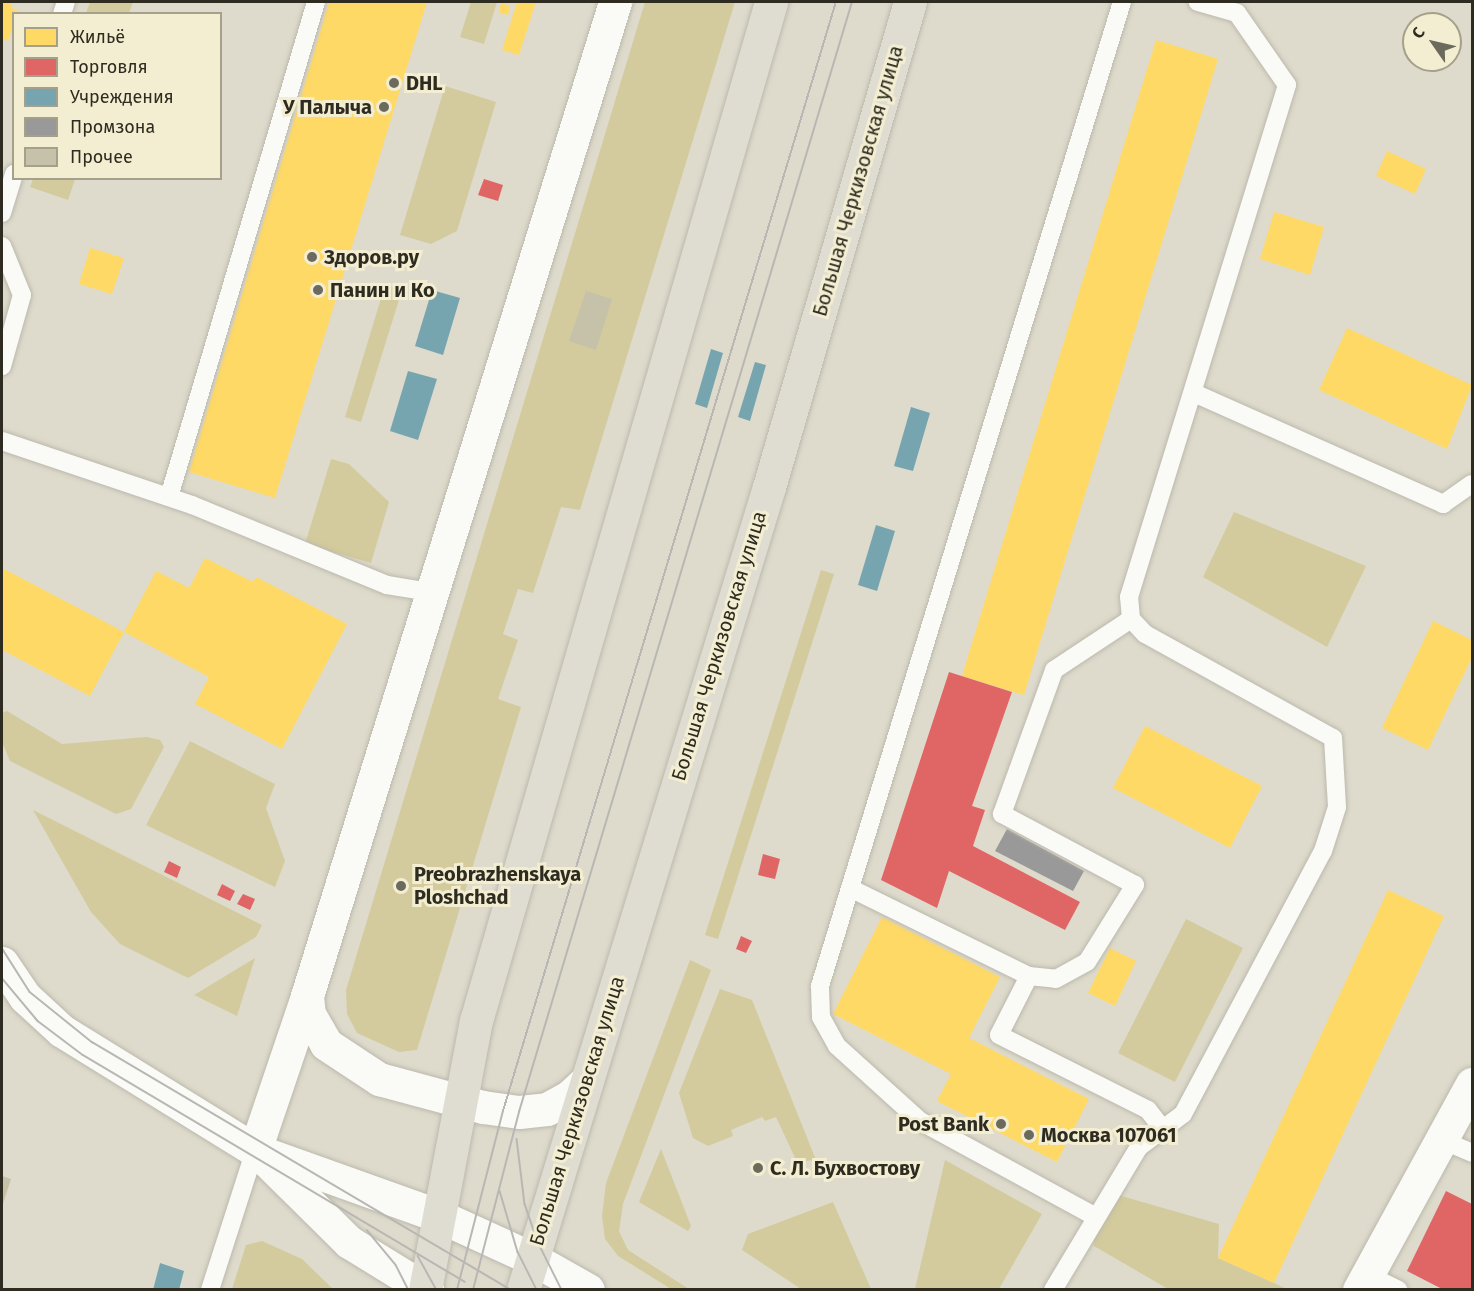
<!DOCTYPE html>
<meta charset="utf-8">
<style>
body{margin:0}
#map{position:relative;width:1474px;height:1291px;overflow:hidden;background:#dedbcc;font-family:"Fira Sans",sans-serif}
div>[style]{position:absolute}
.green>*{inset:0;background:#d3cb9d}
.homes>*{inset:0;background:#ffd966}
.shops>*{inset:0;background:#e06666}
.public>*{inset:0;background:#76a5af}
.industry>*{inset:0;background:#999}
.building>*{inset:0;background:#c6c1a9}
.roads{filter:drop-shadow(0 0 2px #bcb9ad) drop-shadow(0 0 2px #bcb9ad)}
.lane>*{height:18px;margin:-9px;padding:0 9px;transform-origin:9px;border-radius:9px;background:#fafaf7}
.street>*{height:33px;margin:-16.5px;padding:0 16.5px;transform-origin:16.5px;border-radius:16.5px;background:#fafaf7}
.secondary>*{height:33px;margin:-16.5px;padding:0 16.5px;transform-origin:16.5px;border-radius:16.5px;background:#fafaf7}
.primary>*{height:33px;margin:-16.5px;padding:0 16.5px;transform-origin:16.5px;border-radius:16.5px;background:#dfddd2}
.tram>*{height:1.5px;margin:-0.75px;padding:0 0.75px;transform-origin:0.75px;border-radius:0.75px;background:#b8b7b3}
.dots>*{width:16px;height:16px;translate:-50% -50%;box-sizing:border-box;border:3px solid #f3eed1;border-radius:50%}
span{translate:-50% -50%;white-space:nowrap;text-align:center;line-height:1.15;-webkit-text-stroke:6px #f3eed1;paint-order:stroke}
.poi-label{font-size:20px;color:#2e2c21;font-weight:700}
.left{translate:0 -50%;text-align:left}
.right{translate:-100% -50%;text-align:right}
.street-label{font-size:20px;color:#2e2c21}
.frame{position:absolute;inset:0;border:3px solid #2e2c21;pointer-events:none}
.legend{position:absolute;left:12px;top:12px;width:210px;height:168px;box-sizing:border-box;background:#f3eed1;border:2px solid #a4a08b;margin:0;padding:8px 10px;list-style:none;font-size:18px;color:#2e2c21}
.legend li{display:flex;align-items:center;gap:12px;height:30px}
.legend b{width:30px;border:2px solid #a4a08b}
.north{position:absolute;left:1402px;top:12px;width:60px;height:60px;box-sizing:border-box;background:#f3eed1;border:2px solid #a4a08b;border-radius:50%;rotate:304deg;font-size:16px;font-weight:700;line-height:24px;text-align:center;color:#2e2c21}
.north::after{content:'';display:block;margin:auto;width:21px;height:27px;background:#6c695d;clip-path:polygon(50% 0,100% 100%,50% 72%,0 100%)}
</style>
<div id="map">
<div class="green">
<div style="clip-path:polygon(90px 2px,133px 2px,129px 13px,86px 13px)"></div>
<div style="clip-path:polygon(471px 2px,497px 2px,484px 44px,460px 37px)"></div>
<div style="clip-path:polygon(645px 2px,735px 2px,580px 510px,561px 507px,533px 593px,518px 589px,503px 634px,518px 640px,498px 699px,521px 707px,417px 1050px,399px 1052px,357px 1033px,347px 1014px,346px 990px)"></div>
<div style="clip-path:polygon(445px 86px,496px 102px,457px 231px,431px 244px,400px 235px)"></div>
<div style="clip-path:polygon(33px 179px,33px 178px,75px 179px,68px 200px,30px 187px)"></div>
<div style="clip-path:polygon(385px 285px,402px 290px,361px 422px,345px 417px)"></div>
<div style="clip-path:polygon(331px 459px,349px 464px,389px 502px,371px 563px,305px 544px)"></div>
<div style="clip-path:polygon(1234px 512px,1366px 566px,1327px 647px,1203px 577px)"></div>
<div style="clip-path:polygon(821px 570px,834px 574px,718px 939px,705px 935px)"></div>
<div style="clip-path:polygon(7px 711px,62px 744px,147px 737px,160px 740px,164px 747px,131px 809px,116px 814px,10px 761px,2px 742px,2px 713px)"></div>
<div style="clip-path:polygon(190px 741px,275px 784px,266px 808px,285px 861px,275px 887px,146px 825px)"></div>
<div style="clip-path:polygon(33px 810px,262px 925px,256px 937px,188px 978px,120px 944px,91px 912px)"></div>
<div style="clip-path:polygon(1186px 919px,1243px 948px,1175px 1082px,1118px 1053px)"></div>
<div style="clip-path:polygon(255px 958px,237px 1016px,194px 995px)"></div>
<div style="clip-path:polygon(690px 960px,711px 970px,623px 1204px,619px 1231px,628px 1250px,689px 1289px,671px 1289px,618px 1256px,605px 1239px,602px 1216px,606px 1183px)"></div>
<div style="clip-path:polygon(720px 989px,752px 1000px,816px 1160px,797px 1162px,776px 1117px,765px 1121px,762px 1117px,731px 1130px,733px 1136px,708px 1146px,693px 1138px,679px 1093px)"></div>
<div style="clip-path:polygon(661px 1149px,691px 1226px,688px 1231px,639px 1202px)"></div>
<div style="clip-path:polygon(945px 1160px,1042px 1214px,999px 1289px,915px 1289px)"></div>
<div style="clip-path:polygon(1118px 1195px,1219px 1224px,1218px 1258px,1287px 1289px,1168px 1289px,1094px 1246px,1093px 1237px)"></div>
<div style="clip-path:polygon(833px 1202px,871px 1289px,801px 1289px,742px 1250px,748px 1234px)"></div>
<div style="clip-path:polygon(262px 1241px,302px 1259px,333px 1289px,232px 1289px,246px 1245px)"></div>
</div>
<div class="homes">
<div style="clip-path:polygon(2px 2px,13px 2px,11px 8px,18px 10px,8px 41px,2px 39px)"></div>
<div style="clip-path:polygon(329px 2px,427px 2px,275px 498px,189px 472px)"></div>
<div style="clip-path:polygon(517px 2px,536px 2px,519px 55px,502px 50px)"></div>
<div style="clip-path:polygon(501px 3px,510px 6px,508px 15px,499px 13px)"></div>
<div style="clip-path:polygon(1156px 40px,1218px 59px,1024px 695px,962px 676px)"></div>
<div style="clip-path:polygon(1387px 151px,1426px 169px,1415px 194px,1376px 176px)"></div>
<div style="clip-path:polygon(1274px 212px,1324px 227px,1310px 275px,1260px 259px)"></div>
<div style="clip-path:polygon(90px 248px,124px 258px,112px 294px,79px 284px)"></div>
<div style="clip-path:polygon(1347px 328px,1472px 385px,1447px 449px,1319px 390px)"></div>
<div style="clip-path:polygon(205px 558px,253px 582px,256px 577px,347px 624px,282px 749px,195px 704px,209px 677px,124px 632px,156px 571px,189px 588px)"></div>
<div style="clip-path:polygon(2px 568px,124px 632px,90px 696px,2px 650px)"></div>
<div style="clip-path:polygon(1433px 621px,1472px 640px,1472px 657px,1428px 750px,1382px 728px)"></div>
<div style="clip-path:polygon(1145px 726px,1262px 786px,1230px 848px,1113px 788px)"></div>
<div style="clip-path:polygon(1388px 890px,1444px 916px,1274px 1283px,1218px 1258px)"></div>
<div style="clip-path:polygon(882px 917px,1000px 977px,969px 1038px,1089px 1099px,1057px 1162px,937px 1101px,951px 1074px,833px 1014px)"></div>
<div style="clip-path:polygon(1110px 948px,1136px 961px,1115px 1006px,1088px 993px)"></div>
</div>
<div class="shops">
<div style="clip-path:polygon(484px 179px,503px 185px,498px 201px,478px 195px)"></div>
<div style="clip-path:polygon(949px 672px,1012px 692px,972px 806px,985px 810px,973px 846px,1080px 902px,1065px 930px,949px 871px,937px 908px,881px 880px)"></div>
<div style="clip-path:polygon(763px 854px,780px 859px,775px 879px,758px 875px)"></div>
<div style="clip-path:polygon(169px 861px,181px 867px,177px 878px,164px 872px)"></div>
<div style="clip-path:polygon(222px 884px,235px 891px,230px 901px,217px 895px)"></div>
<div style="clip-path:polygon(243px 894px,255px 899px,250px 910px,237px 904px)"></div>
<div style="clip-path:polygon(741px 936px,752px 941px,746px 953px,736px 949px)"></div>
<div style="clip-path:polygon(1446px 1191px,1472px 1204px,1472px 1290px,1444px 1290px,1407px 1271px)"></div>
</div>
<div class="public">
<div style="clip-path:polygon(432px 290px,460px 298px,443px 355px,415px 346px)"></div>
<div style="clip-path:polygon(711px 349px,723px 353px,707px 408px,695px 404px)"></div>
<div style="clip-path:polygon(755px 362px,766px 365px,750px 421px,738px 417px)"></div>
<div style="clip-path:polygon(408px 371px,437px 379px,418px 440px,390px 431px)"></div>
<div style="clip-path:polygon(911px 407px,930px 413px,913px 471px,894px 466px)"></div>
<div style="clip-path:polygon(876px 525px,895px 531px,877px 591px,858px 585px)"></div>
<div style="clip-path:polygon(160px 1263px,184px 1271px,179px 1290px,153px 1290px)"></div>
</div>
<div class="industry">
<div style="clip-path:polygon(1007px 829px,1084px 871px,1073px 891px,995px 851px)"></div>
</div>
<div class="building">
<div style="clip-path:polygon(586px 291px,612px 299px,596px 350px,569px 341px)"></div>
<div style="clip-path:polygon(2px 1176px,11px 1179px,2px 1207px)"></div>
</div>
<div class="roads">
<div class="lane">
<div style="left:62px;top:14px;width:13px;rotate:-72deg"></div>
<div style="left:2px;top:213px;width:41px;rotate:-72.9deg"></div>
<div style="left:2px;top:246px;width:53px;rotate:67.8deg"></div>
<div style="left:22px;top:295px;width:74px;rotate:105.7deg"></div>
<div style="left:1194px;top:393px;width:273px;rotate:24deg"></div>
<div style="left:1443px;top:504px;width:35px;rotate:-35deg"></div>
<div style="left:2px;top:441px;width:200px;rotate:18.6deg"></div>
<div style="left:192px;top:505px;width:211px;rotate:22.3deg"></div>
<div style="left:387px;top:585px;width:44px;rotate:9.2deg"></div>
<div style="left:169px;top:497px;width:516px;rotate:-73.46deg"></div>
<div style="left:852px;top:889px;width:197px;rotate:26.2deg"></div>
<div style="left:1029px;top:976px;width:66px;rotate:117deg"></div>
<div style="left:999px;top:1035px;width:167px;rotate:26.7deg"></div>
<div style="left:1148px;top:1110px;width:24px;rotate:52deg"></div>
<div style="left:1029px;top:976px;width:27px;rotate:6deg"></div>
<div style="left:1056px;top:979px;width:35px;rotate:-29deg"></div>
<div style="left:1087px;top:962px;width:91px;rotate:-58.1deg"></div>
<div style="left:1135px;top:885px;width:151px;rotate:-151.9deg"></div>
<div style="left:1002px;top:814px;width:153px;rotate:-70.1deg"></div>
<div style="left:1054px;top:670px;width:92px;rotate:-33.5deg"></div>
<div style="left:1442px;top:1140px;width:33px;rotate:23deg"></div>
<div style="left:1096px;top:1217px;width:200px;rotate:-151.4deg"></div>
<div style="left:920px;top:1121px;width:112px;rotate:-137.9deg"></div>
<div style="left:837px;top:1046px;width:33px;rotate:-119deg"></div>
<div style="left:821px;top:1017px;width:31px;rotate:-92deg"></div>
<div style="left:820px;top:986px;width:1029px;rotate:-72.94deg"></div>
<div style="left:1368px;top:1275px;width:34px;rotate:26deg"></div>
<div style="left:210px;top:1290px;width:147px;rotate:-72.2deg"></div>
<div style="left:1053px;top:1290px;width:167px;rotate:-59deg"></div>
<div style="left:1139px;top:1147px;width:55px;rotate:-36.9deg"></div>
<div style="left:1183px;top:1114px;width:298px;rotate:-62deg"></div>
<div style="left:1323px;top:851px;width:46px;rotate:-72.3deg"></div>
<div style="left:1337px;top:807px;width:69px;rotate:-93.3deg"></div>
<div style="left:1333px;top:738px;width:215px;rotate:-151deg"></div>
<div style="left:1145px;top:634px;width:21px;rotate:-133deg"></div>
<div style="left:1131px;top:619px;width:22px;rotate:-95deg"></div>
<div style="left:1129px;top:597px;width:536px;rotate:-72.85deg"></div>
<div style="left:1287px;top:85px;width:88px;rotate:-124.8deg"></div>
<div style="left:1237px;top:13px;width:41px;rotate:-164.2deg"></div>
</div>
<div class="street">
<div style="left:1359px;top:1290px;width:235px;rotate:-61.3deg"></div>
</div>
<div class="secondary">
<div style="left:2px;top:963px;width:41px;rotate:55.9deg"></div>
<div style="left:25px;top:997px;width:50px;rotate:42.6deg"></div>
<div style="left:62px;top:1031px;width:227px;rotate:31.7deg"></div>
<div style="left:255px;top:1150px;width:193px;rotate:19.7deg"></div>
<div style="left:437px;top:1215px;width:106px;rotate:24.6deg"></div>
<div style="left:533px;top:1259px;width:63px;rotate:29.4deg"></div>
<div style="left:307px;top:996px;width:18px;rotate:84deg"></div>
<div style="left:309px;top:1014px;width:34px;rotate:60deg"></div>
<div style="left:326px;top:1044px;width:64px;rotate:33.4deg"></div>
<div style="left:379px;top:1079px;width:108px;rotate:15.1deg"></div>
<div style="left:483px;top:1107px;width:36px;rotate:8deg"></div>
<div style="left:519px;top:1112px;width:28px;rotate:-6deg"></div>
<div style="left:547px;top:1109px;width:25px;rotate:-29deg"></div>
<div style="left:569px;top:1097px;width:23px;rotate:-43deg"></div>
<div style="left:255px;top:1150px;width:163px;rotate:-71.3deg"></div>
<div style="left:307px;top:996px;width:1041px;rotate:-72.78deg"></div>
<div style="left:263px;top:1157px;width:121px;rotate:44.7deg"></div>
<div style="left:349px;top:1242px;width:92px;rotate:31.6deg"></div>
</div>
<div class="primary">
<div style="left:425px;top:1290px;width:274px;rotate:-79.3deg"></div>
<div style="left:476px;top:1021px;width:1061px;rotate:-73.85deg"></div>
<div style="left:523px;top:1290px;width:840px;rotate:-72.97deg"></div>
<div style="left:769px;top:487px;width:505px;rotate:-73.79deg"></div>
</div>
</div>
<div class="tram">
<div style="left:2px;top:948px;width:52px;rotate:57.5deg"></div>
<div style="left:30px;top:992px;width:80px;rotate:38.9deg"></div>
<div style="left:92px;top:1042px;width:488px;rotate:30.6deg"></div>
<div style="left:2px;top:978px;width:56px;rotate:50.1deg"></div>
<div style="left:38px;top:1021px;width:56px;rotate:37.1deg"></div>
<div style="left:83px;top:1055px;width:444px;rotate:30.7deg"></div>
<div style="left:517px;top:1139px;width:65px;rotate:83deg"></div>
<div style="left:525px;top:1204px;width:40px;rotate:71.1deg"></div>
<div style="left:538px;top:1242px;width:54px;rotate:63.4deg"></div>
<div style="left:500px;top:1191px;width:64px;rotate:73.6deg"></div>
<div style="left:518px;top:1252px;width:42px;rotate:63.4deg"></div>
<div style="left:367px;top:1230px;width:45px;rotate:50.4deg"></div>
<div style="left:396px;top:1265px;width:28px;rotate:63deg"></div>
<div style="left:418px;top:1256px;width:39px;rotate:61deg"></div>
<div style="left:457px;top:1290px;width:185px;rotate:-75.6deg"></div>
<div style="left:503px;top:1111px;width:1158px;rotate:-73.29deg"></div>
<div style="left:473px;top:1290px;width:184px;rotate:-75.5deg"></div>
<div style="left:519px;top:1112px;width:1159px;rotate:-73.3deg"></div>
</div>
<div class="dots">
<div style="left:394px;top:83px;background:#6c695d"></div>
<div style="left:384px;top:107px;background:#6c695d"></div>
<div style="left:312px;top:257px;background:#6c695d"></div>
<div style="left:318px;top:290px;background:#6c695d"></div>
<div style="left:401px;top:886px;background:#6c695d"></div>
<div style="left:1001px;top:1124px;background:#6c695d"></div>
<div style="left:1029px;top:1135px;background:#6c695d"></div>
<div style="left:758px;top:1168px;background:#6c695d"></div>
</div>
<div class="poi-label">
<span class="left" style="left:406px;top:83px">DHL</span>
<span class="right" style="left:372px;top:107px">У Палыча</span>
<span class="left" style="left:324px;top:257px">Здоров.ру</span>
<span class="left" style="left:330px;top:290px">Панин и Ко</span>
<span class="left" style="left:414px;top:886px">Preobrazhenskaya<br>Ploshchad</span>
<span class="right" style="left:989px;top:1124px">Post Bank</span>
<span class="left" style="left:1041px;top:1135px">Москва 107061</span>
<span class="left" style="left:770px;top:1168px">С. Л. Бухвостову</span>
</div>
<div class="street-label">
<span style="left:858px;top:181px;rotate:-74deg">Большая Черкизовская улица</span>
<span style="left:719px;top:646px;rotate:-73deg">Большая Черкизовская улица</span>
<span style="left:577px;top:1111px;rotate:-73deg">Большая Черкизовская улица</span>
</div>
<div class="frame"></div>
<ul class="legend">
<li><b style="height:16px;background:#ffd966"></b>Жильё</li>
<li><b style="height:16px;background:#e06666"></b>Торговля</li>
<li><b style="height:16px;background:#76a5af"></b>Учреждения</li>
<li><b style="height:16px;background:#999"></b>Промзона</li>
<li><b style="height:16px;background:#c6c1a9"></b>Прочее</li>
</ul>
<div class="north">С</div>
</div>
